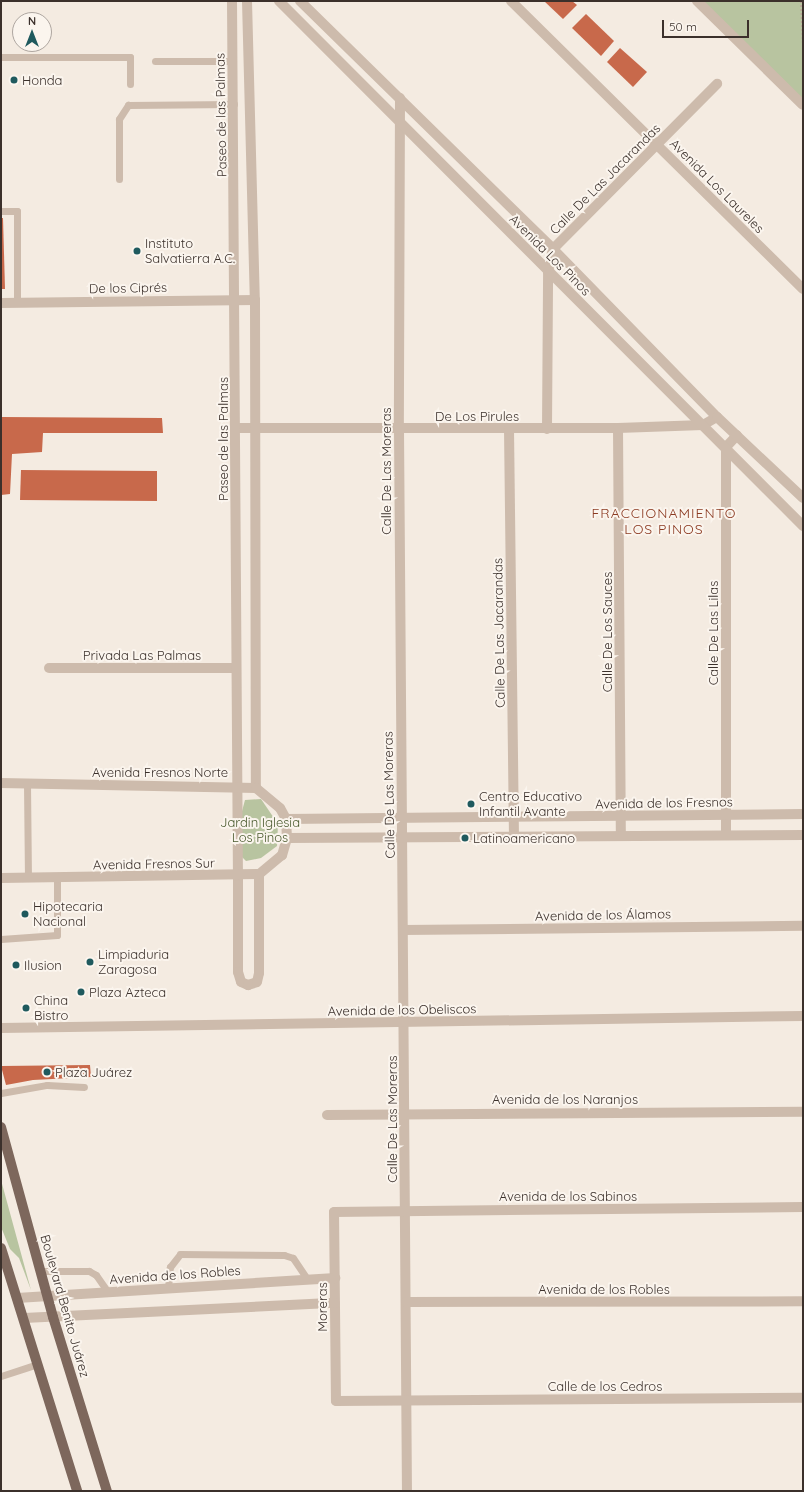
<!DOCTYPE html>
<meta charset="utf-8">
<style>
body{margin:0}
#map{position:relative;width:804px;height:1492px;overflow:hidden;background:#f4ebe1;font-family:Quicksand,sans-serif}
div>[style]{position:absolute}
.green>*{inset:0;background:#b8c4a0}
.building>*{inset:0;background:#c8694b}
.path>*{height:2px;margin-top:-1px;transform-origin:0;background:repeating-linear-gradient(90deg,#b9a596 0 2px,transparent 0 4px)}
.service>*{height:7px;margin:-3.5px;padding:0 3.5px;transform-origin:3.5px;border-radius:3.5px;background:#cdbbac}
.pedestrian>*{height:10px;margin:-5px;padding:0 5px;transform-origin:5px;border-radius:5px;background:#cdbbac}
.minor>*{height:10px;margin:-5px;padding:0 5px;transform-origin:5px;border-radius:5px;background:#cdbbac}
.tertiary>*{height:10px;margin:-5px;padding:0 5px;transform-origin:5px;border-radius:5px;background:#cdbbac}
.primary>*{height:10px;margin:-5px;padding:0 5px;transform-origin:5px;border-radius:5px;background:#7d675c}
.dots>*{width:11px;height:11px;translate:-50% -50%;box-sizing:border-box;border:2px solid #fbf5ee;border-radius:50%}
span{translate:-50% -50%;white-space:nowrap;text-align:center;line-height:1.15;-webkit-text-stroke:4px #fbf5ee;paint-order:stroke}
.poi-label{font-size:13px;color:#3b302b}
.left{translate:0 -50%;text-align:left}
.street-label{font-size:13px;color:#3b302b}
.park-label{font-size:13px;color:#4a5a2e}
.neighbourhood-label{font-size:14px;color:#8c3b22;letter-spacing:1px}
.frame{position:absolute;inset:0;border:2px solid #3b302b;pointer-events:none}
.north{position:absolute;left:12px;top:12px;width:40px;height:40px;box-sizing:border-box;background:#fbf5ee;border:1px solid #aea6a0;border-radius:50%;rotate:0deg;font-size:11px;font-weight:700;line-height:16px;text-align:center;color:#3b302b}
.north::after{content:'';display:block;margin:auto;width:14px;height:18px;background:#1f5a5e;clip-path:polygon(50% 0,100% 100%,50% 72%,0 100%)}
.scale{position:absolute;left:662px;top:20px;width:87px;height:18px;box-sizing:border-box;border:2px solid #3b302b;border-top:0;padding-left:5px;font-size:12px;line-height:14px;white-space:nowrap;color:#3b302b;-webkit-text-stroke:3px #fbf5ee;paint-order:stroke}
</style>
<div id="map">
<div class="green">
<div style="clip-path:polygon(697px 1px,803px 1px,803px 105px)"></div>
<div style="clip-path:polygon(261px 799px,278px 824px,277px 846px,261px 858px,246px 861px,241px 856px,241px 815px,245px 800px)"></div>
<div style="clip-path:polygon(1px 1180px,31px 1290px,19px 1258px,10px 1249px,1px 1227px)"></div>
</div>
<div class="building">
<div style="clip-path:polygon(544px 1px,572px 1px,577px 5px,563px 19px)"></div>
<div style="clip-path:polygon(586px 14px,614px 41px,601px 56px,572px 28px)"></div>
<div style="clip-path:polygon(620px 48px,647px 72px,633px 87px,607px 62px)"></div>
<div style="clip-path:polygon(1px 218px,3px 218px,5px 289px,1px 289px)"></div>
<div style="clip-path:polygon(1px 417px,162px 418px,163px 433px,43px 433px,42px 452px,12px 454px,10px 494px,1px 495px)"></div>
<div style="clip-path:polygon(21px 470px,157px 471px,157px 501px,20px 500px)"></div>
<div style="clip-path:polygon(90px 1065px,91px 1077px,33px 1080px,6px 1085px,1px 1066px)"></div>
</div>
<div class="path">
<div style="left:801px;top:1px;width:44px;rotate:87.4deg"></div>
</div>
<div class="service">
<div style="left:1px;top:57px;width:129px"></div>
<div style="left:130px;top:57px;width:27px;rotate:90deg"></div>
<div style="left:155px;top:61px;width:78px"></div>
<div style="left:119px;top:179px;width:60px;rotate:-90deg"></div>
<div style="left:119px;top:119px;width:17px;rotate:-57deg"></div>
<div style="left:128px;top:105px;width:106px;rotate:-0.5deg"></div>
<div style="left:1px;top:211px;width:16px"></div>
<div style="left:17px;top:211px;width:92px;rotate:90deg"></div>
<div style="left:27px;top:784px;width:94px;rotate:89.4deg"></div>
<div style="left:1px;top:939px;width:56px;rotate:-4.1deg"></div>
<div style="left:57px;top:935px;width:57px;rotate:-90deg"></div>
<div style="left:1px;top:1093px;width:47px;rotate:-9.9deg"></div>
<div style="left:47px;top:1085px;width:37px;rotate:3deg"></div>
<div style="left:40px;top:1271px;width:49px"></div>
<div style="left:89px;top:1271px;width:8px;rotate:30deg"></div>
<div style="left:96px;top:1275px;width:21px;rotate:55deg"></div>
<div style="left:168px;top:1288px;width:21px;rotate:-85deg"></div>
<div style="left:170px;top:1267px;width:16px;rotate:-52deg"></div>
<div style="left:180px;top:1254px;width:104px;rotate:0.6deg"></div>
<div style="left:284px;top:1255px;width:9px;rotate:18deg"></div>
<div style="left:293px;top:1258px;width:25px;rotate:56deg"></div>
<div style="left:1px;top:1376px;width:39px;rotate:-18deg"></div>
</div>
<div class="pedestrian">
<div style="left:697px;top:1px;width:148px;rotate:44.5deg"></div>
</div>
<div class="minor">
<div style="left:511px;top:1px;width:410px;rotate:44.6deg"></div>
<div style="left:400px;top:98px;width:332px;rotate:90.2deg"></div>
<div style="left:399px;top:430px;width:1061px;rotate:89.57deg"></div>
<div style="left:1px;top:303px;width:254px;rotate:-0.7deg"></div>
<div style="left:235px;top:428px;width:383px"></div>
<div style="left:618px;top:428px;width:85px;rotate:-2deg"></div>
<div style="left:703px;top:425px;width:16px;rotate:-30deg"></div>
<div style="left:618px;top:428px;width:408px;rotate:89.6deg"></div>
<div style="left:509px;top:429px;width:408px;rotate:89.3deg"></div>
<div style="left:547px;top:429px;width:157px;rotate:-89.6deg"></div>
<div style="left:548px;top:272px;width:24px;rotate:-78deg"></div>
<div style="left:553px;top:249px;width:233px;rotate:-45.2deg"></div>
<div style="left:49px;top:668px;width:187px"></div>
<div style="left:726px;top:835px;width:388px;rotate:-90deg"></div>
<div style="left:726px;top:447px;width:16px;rotate:-47deg"></div>
<div style="left:238px;top:876px;width:96px;rotate:90deg"></div>
<div style="left:238px;top:972px;width:10px;rotate:73deg"></div>
<div style="left:241px;top:982px;width:8px;rotate:23deg"></div>
<div style="left:248px;top:985px;width:9px;rotate:-18deg"></div>
<div style="left:257px;top:982px;width:9px;rotate:-77deg"></div>
<div style="left:259px;top:973px;width:99px;rotate:-90deg"></div>
<div style="left:403px;top:930px;width:400px;rotate:-0.6deg"></div>
<div style="left:1px;top:1028px;width:802px;rotate:-0.86deg"></div>
<div style="left:327px;top:1115px;width:476px;rotate:-0.4deg"></div>
<div style="left:803px;top:1207px;width:469px;rotate:179.4deg"></div>
<div style="left:334px;top:1212px;width:189px;rotate:89.4deg"></div>
<div style="left:336px;top:1401px;width:467px;rotate:-0.4deg"></div>
<div style="left:17px;top:1298px;width:319px;rotate:-3.6deg"></div>
<div style="left:406px;top:1302px;width:397px;rotate:-0.1deg"></div>
<div style="left:24px;top:1318px;width:311px;rotate:-2.8deg"></div>
</div>
<div class="tertiary">
<div style="left:232px;top:1px;width:875px;rotate:89.61deg"></div>
<div style="left:247px;top:1px;width:299px;rotate:88.5deg"></div>
<div style="left:255px;top:300px;width:488px;rotate:89.9deg"></div>
<div style="left:279px;top:1px;width:742px;rotate:45.05deg"></div>
<div style="left:300px;top:1px;width:354px;rotate:44.4deg"></div>
<div style="left:553px;top:249px;width:235px;rotate:45.7deg"></div>
<div style="left:717px;top:417px;width:118px;rotate:43.3deg"></div>
<div style="left:1px;top:783px;width:255px;rotate:1.1deg"></div>
<div style="left:256px;top:788px;width:31px;rotate:40deg"></div>
<div style="left:280px;top:808px;width:13px;rotate:61deg"></div>
<div style="left:286px;top:819px;width:19px;rotate:87deg"></div>
<div style="left:287px;top:838px;width:18px;rotate:106deg"></div>
<div style="left:282px;top:855px;width:30px;rotate:140deg"></div>
<div style="left:259px;top:874px;width:258px;rotate:179.1deg"></div>
<div style="left:286px;top:819px;width:517px;rotate:-0.55deg"></div>
<div style="left:287px;top:838px;width:516px;rotate:-0.33deg"></div>
</div>
<div class="primary">
<div style="left:1px;top:1127px;width:197px;rotate:74.7deg"></div>
<div style="left:53px;top:1317px;width:182px;rotate:72.8deg"></div>
<div style="left:1px;top:1248px;width:255px;rotate:72.6deg"></div>
</div>
<div class="dots">
<div style="left:14px;top:80px;background:#1f5a5e"></div>
<div style="left:137px;top:251px;background:#1f5a5e"></div>
<div style="left:471px;top:804px;background:#1f5a5e"></div>
<div style="left:465px;top:838px;background:#1f5a5e"></div>
<div style="left:25px;top:914px;background:#1f5a5e"></div>
<div style="left:90px;top:962px;background:#1f5a5e"></div>
<div style="left:16px;top:965px;background:#1f5a5e"></div>
<div style="left:81px;top:992px;background:#1f5a5e"></div>
<div style="left:26px;top:1008px;background:#1f5a5e"></div>
<div style="left:47px;top:1072px;background:#1f5a5e"></div>
</div>
<div class="poi-label">
<span class="left" style="left:22px;top:80px">Honda</span>
<span class="left" style="left:145px;top:251px">Instituto<br>Salvatierra A.C.</span>
<span class="left" style="left:479px;top:804px">Centro Educativo<br>Infantil Avante</span>
<span class="left" style="left:473px;top:838px">Latinoamericano</span>
<span class="left" style="left:33px;top:914px">Hipotecaria<br>Nacional</span>
<span class="left" style="left:98px;top:962px">Limpiaduria<br>Zaragosa</span>
<span class="left" style="left:24px;top:965px">Ilusion</span>
<span class="left" style="left:89px;top:992px">Plaza Azteca</span>
<span class="left" style="left:34px;top:1008px">China<br>Bistro</span>
<span class="left" style="left:55px;top:1072px">Plaza Juárez</span>
</div>
<div class="street-label">
<span style="left:221px;top:115px;rotate:-91deg">Paseo de las Palmas</span>
<span style="left:605px;top:179px;rotate:-45deg">Calle De Las Jacarandas</span>
<span style="left:717px;top:186px;rotate:45deg">Avenida Los Laureles</span>
<span style="left:550px;top:255px;rotate:45deg">Avenida Los Pinos</span>
<span style="left:128px;top:288px;rotate:-1deg">De los Ciprés</span>
<span style="left:477px;top:416px">De Los Pirules</span>
<span style="left:223px;top:439px;rotate:-90deg">Paseo de las Palmas</span>
<span style="left:386px;top:471px;rotate:-90deg">Calle De Las Moreras</span>
<span style="left:607px;top:632px;rotate:-90deg">Calle De Los Sauces</span>
<span style="left:499px;top:633px;rotate:-91deg">Calle De Las Jacarandas</span>
<span style="left:713px;top:633px;rotate:-90deg">Calle De Las Lilas</span>
<span style="left:142px;top:655px">Privada Las Palmas</span>
<span style="left:160px;top:772px">Avenida Fresnos Norte</span>
<span style="left:389px;top:795px;rotate:-91deg">Calle De Las Moreras</span>
<span style="left:664px;top:803px;rotate:-1deg">Avenida de los Fresnos</span>
<span style="left:154px;top:864px;rotate:-1deg">Avenida Fresnos Sur</span>
<span style="left:603px;top:915px;rotate:-1deg">Avenida de los Álamos</span>
<span style="left:402px;top:1010px;rotate:-1deg">Avenida de los Obeliscos</span>
<span style="left:565px;top:1099px">Avenida de los Naranjos</span>
<span style="left:392px;top:1119px;rotate:-90deg">Calle De Las Moreras</span>
<span style="left:568px;top:1196px">Avenida de los Sabinos</span>
<span style="left:175px;top:1275px;rotate:-4deg">Avenida de los Robles</span>
<span style="left:604px;top:1289px">Avenida de los Robles</span>
<span style="left:65px;top:1306px;rotate:74deg">Boulevard Benito Juárez</span>
<span style="left:322px;top:1307px;rotate:-90deg">Moreras</span>
<span style="left:605px;top:1386px">Calle de los Cedros</span>
</div>
<div class="park-label">
<span style="left:260px;top:830px">Jardin Iglesia<br>Los Pinos</span>
</div>
<div class="neighbourhood-label">
<span style="left:664px;top:521px">FRACCIONAMIENTO<br>LOS PINOS</span>
</div>
<div class="frame"></div>
<div class="north">N</div>
<div class="scale">50 m</div>
</div>
